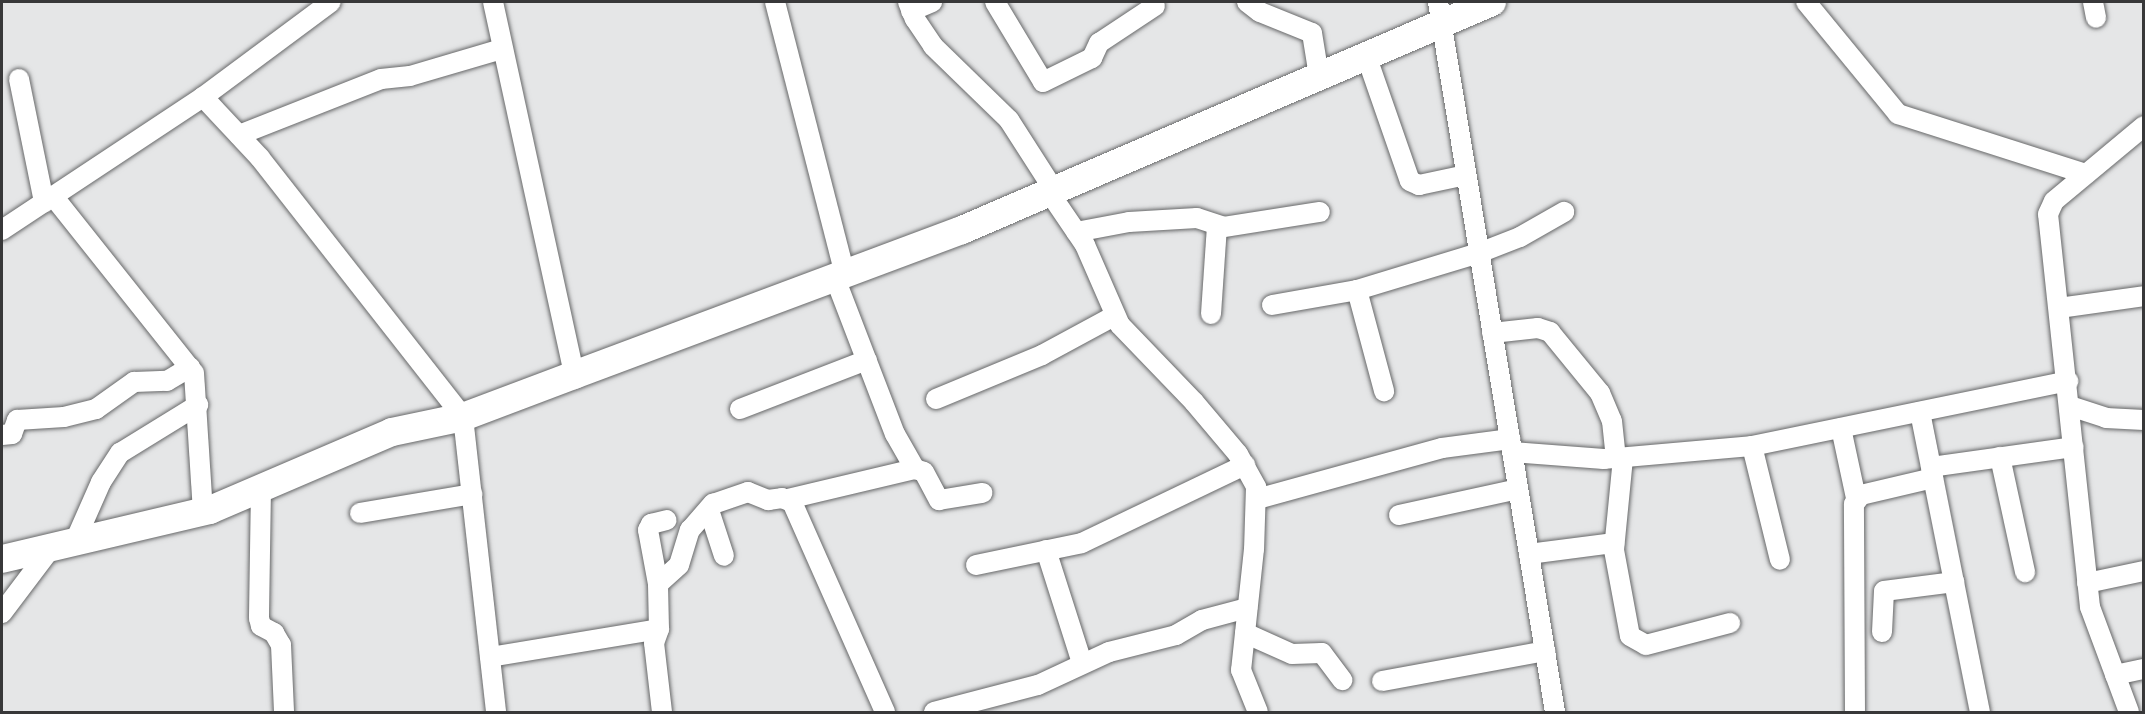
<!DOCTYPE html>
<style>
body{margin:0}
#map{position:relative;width:2145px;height:714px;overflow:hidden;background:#e5e6e7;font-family:Georgia,serif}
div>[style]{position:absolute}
.roads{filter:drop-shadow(0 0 2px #676869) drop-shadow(0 0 2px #676869)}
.street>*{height:20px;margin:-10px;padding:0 10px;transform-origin:10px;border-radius:10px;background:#fff}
.secondary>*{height:28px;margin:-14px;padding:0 14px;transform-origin:14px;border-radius:14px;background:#fff}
span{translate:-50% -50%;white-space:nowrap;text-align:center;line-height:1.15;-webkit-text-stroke:5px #e5e6e7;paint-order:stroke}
.frame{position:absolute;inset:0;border:3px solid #383839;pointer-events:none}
</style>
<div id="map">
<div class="roads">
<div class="street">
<div style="left:493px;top:2px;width:382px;rotate:77.7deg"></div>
<div style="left:775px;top:2px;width:281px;rotate:75.6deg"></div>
<div style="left:908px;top:2px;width:18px;rotate:68deg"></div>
<div style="left:915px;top:19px;width:32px;rotate:56deg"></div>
<div style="left:933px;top:46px;width:106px;rotate:44.2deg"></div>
<div style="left:1009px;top:120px;width:83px;rotate:57.3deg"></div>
<div style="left:995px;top:2px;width:93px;rotate:59deg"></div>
<div style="left:1043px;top:82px;width:55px;rotate:-26.1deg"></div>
<div style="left:1092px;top:58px;width:17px;rotate:-65deg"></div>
<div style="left:1099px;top:43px;width:67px;rotate:-33.5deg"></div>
<div style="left:1247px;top:2px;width:16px;rotate:38deg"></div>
<div style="left:1260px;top:12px;width:56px;rotate:22deg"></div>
<div style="left:1312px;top:33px;width:44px;rotate:80.8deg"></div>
<div style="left:1438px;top:2px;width:720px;rotate:80.64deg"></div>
<div style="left:1806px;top:2px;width:145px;rotate:50.6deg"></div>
<div style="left:1898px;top:114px;width:197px;rotate:17.7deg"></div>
<div style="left:2093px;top:2px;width:16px;rotate:79deg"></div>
<div style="left:911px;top:11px;width:23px;rotate:-23deg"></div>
<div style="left:1366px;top:55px;width:133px;rotate:70.8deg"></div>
<div style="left:1410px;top:181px;width:10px;rotate:24deg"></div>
<div style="left:1419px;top:185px;width:48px;rotate:-12deg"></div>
<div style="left:19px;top:79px;width:126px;rotate:78.5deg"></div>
<div style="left:203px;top:97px;width:83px;rotate:46.9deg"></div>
<div style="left:260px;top:158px;width:329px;rotate:51.9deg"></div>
<div style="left:463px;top:417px;width:297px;rotate:83.6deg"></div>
<div style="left:239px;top:135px;width:153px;rotate:-21.5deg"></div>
<div style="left:381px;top:79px;width:29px;rotate:-6deg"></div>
<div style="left:410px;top:76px;width:96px;rotate:-16.4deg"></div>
<div style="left:1049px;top:192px;width:64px;rotate:55.8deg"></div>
<div style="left:1085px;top:245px;width:87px;rotate:66.4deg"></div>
<div style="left:1120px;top:325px;width:107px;rotate:46.1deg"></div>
<div style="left:1194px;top:402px;width:68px;rotate:49.8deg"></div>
<div style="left:1238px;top:454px;width:38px;rotate:61deg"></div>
<div style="left:1256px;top:487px;width:62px;rotate:91.8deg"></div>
<div style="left:1254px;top:549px;width:122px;rotate:96.1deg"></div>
<div style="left:1241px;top:670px;width:45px;rotate:68deg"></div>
<div style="left:53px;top:196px;width:226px;rotate:51.5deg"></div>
<div style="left:194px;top:373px;width:138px;rotate:86.3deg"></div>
<div style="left:2px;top:230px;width:241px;rotate:-33.5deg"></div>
<div style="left:203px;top:97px;width:159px;rotate:-36.6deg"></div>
<div style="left:1076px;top:232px;width:54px;rotate:-10.7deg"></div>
<div style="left:1129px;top:222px;width:68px;rotate:-3.4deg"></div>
<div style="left:1197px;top:218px;width:28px;rotate:18deg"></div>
<div style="left:1224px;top:227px;width:97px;rotate:-8.9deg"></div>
<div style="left:835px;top:278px;width:167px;rotate:69deg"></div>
<div style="left:895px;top:434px;width:40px;rotate:60.3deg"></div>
<div style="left:1357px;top:290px;width:105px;rotate:75deg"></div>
<div style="left:1272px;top:305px;width:86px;rotate:-10deg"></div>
<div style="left:1357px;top:290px;width:127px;rotate:-16.9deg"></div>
<div style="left:1479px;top:253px;width:44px;rotate:-21.3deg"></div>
<div style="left:1520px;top:237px;width:51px;rotate:-29.6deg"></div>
<div style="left:2059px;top:308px;width:86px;rotate:-8deg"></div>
<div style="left:1211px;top:314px;width:88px;rotate:-86.1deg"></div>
<div style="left:1492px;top:333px;width:46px;rotate:-6.2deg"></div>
<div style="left:1538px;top:328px;width:13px;rotate:18deg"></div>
<div style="left:1550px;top:332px;width:79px;rotate:50.7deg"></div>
<div style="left:1600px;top:393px;width:30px;rotate:67deg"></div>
<div style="left:1612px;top:421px;width:37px;rotate:84deg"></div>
<div style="left:936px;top:399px;width:115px;rotate:-22.5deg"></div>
<div style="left:1042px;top:355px;width:82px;rotate:-28.4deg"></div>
<div style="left:2070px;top:406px;width:38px;rotate:18deg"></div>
<div style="left:2106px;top:418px;width:38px;rotate:3deg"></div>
<div style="left:740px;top:409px;width:136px;rotate:-21.1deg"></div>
<div style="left:1920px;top:412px;width:306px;rotate:78.7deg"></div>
<div style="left:1841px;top:428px;width:72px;rotate:77.9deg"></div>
<div style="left:2px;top:435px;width:10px;rotate:-6deg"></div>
<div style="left:12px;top:434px;width:15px;rotate:-70deg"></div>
<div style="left:17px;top:420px;width:47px;rotate:-3.7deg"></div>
<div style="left:64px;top:417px;width:33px;rotate:-14deg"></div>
<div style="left:96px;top:409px;width:47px;rotate:-35.4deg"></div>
<div style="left:134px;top:382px;width:33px;rotate:-2deg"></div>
<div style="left:167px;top:381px;width:27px;rotate:-31deg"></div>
<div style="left:1752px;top:446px;width:117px;rotate:76.2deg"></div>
<div style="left:1512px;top:452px;width:92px;rotate:4.4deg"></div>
<div style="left:1604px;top:459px;width:149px;rotate:-5deg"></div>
<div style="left:1752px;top:446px;width:323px;rotate:-11.6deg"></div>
<div style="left:2000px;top:457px;width:118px;rotate:77.7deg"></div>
<div style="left:1623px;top:458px;width:92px;rotate:95.6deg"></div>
<div style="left:1614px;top:550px;width:87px;rotate:79.5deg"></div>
<div style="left:1630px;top:636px;width:18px;rotate:29deg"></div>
<div style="left:1646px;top:645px;width:87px;rotate:-14.7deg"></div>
<div style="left:1931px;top:467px;width:144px;rotate:-8deg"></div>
<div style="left:261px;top:488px;width:130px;rotate:90.9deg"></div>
<div style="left:259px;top:618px;width:8px;rotate:76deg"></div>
<div style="left:261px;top:626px;width:15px;rotate:28deg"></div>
<div style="left:274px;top:633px;width:14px;rotate:60deg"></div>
<div style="left:281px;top:645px;width:67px;rotate:87.4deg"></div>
<div style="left:788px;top:499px;width:130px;rotate:-13.3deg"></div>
<div style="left:915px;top:469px;width:9px;rotate:18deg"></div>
<div style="left:924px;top:472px;width:32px;rotate:62deg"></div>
<div style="left:939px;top:500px;width:44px;rotate:-9.2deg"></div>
<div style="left:1257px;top:499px;width:192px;rotate:-15.4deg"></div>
<div style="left:1442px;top:448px;width:69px;rotate:-7.5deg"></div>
<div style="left:709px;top:510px;width:48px;rotate:71.9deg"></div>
<div style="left:360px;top:513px;width:114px;rotate:-9.6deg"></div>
<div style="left:1399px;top:515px;width:122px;rotate:-12.3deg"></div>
<div style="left:75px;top:541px;width:64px;rotate:-66.2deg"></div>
<div style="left:101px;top:482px;width:35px;rotate:-57deg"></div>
<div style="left:120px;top:453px;width:92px;rotate:-31.6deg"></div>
<div style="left:1046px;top:550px;width:119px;rotate:72.3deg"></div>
<div style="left:1529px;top:554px;width:86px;rotate:-7.4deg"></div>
<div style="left:976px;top:565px;width:108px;rotate:-11.7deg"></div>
<div style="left:1082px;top:543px;width:181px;rotate:-25.6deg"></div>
<div style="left:2087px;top:583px;width:58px;rotate:-11.9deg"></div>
<div style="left:658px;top:584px;width:55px;rotate:-100.5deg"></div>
<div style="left:648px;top:530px;width:7px;rotate:-63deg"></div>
<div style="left:651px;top:524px;width:16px;rotate:-14deg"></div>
<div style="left:2px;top:613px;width:83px;rotate:-52.9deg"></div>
<div style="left:1882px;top:632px;width:41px;rotate:-87.2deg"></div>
<div style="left:1884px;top:591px;width:71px;rotate:-7.3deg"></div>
<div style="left:1245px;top:633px;width:51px;rotate:24.1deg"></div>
<div style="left:1292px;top:654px;width:30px;rotate:-2deg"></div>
<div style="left:1322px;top:653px;width:34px;rotate:53deg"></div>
<div style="left:490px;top:657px;width:171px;rotate:-9.4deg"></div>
<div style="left:2115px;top:675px;width:30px;rotate:-12deg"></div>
<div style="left:1382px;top:681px;width:166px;rotate:-10.4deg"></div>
<div style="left:662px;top:712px;width:69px;rotate:-96.6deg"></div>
<div style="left:654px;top:643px;width:15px;rotate:-70deg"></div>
<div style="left:659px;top:629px;width:45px;rotate:-91.3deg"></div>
<div style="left:658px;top:584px;width:28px;rotate:-42deg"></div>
<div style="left:679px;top:565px;width:37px;rotate:-73deg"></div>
<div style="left:690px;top:530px;width:35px;rotate:-49deg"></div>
<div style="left:713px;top:504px;width:37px;rotate:-19deg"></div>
<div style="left:748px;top:492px;width:22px;rotate:22deg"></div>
<div style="left:768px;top:500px;width:14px;rotate:-8deg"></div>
<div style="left:782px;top:498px;width:11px;rotate:22deg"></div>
<div style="left:792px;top:502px;width:230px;rotate:66.1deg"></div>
<div style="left:934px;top:712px;width:107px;rotate:-14.6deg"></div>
<div style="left:1038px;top:685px;width:78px;rotate:-24.9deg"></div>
<div style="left:1109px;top:652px;width:69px;rotate:-14.2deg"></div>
<div style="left:1176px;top:635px;width:30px;rotate:-30deg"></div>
<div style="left:1202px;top:620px;width:47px;rotate:-14.9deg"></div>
<div style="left:1855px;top:712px;width:208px;rotate:-90.3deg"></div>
<div style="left:1854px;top:504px;width:11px;rotate:-52deg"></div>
<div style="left:1861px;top:495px;width:74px;rotate:-13.3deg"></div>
<div style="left:2129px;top:712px;width:112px;rotate:-110.4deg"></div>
<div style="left:2090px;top:607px;width:395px;rotate:-96.1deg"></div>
<div style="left:2048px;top:214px;width:14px;rotate:-65deg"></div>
<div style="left:2054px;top:201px;width:117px;rotate:-39.8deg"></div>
</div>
<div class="secondary">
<div style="left:2px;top:559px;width:214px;rotate:-13.3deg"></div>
<div style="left:210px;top:510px;width:198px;rotate:-23.2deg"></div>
<div style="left:392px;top:432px;width:73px;rotate:-11.9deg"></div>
<div style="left:463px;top:417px;width:119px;rotate:-20.7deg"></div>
<div style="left:574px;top:375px;width:414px;rotate:-20.5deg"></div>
<div style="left:962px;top:230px;width:577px;rotate:-23.28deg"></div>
</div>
</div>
<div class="frame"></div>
</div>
